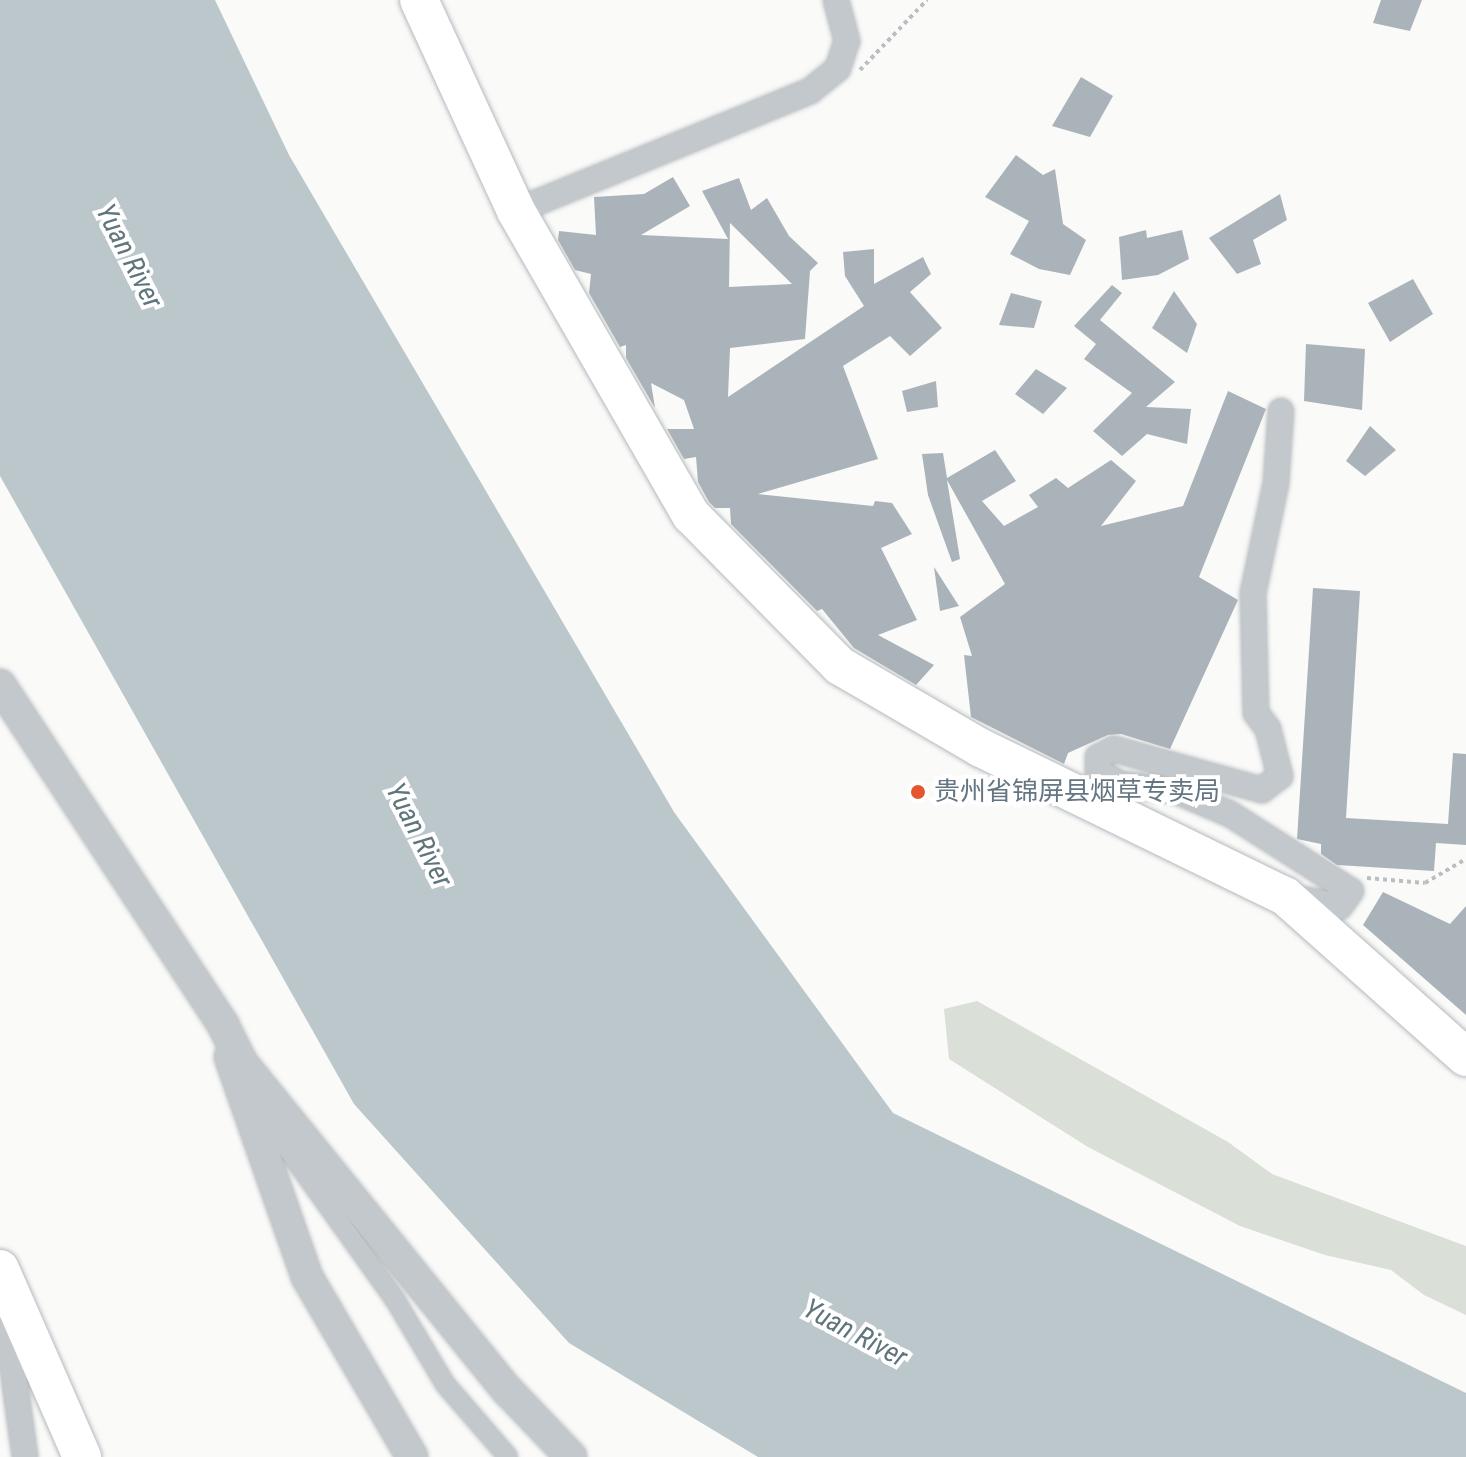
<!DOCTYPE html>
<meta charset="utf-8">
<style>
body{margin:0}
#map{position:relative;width:1466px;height:1457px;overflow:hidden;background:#fafaf8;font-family:"Roboto Condensed","Noto Sans SC",sans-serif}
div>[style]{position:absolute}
.green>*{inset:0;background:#dadfd7}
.water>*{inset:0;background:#bbc7cb}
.building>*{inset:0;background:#aab3b9}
.path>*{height:4px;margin-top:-2px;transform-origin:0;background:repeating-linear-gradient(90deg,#bbbfc2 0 4px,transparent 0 8px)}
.roads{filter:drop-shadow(0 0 2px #b5babe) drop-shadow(0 0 2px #b5babe)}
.pedestrian>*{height:18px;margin:-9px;padding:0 9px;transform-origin:9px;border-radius:9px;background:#c3c8cc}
.minor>*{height:24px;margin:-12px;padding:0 12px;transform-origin:12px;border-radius:12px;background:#c3c8cc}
.tertiary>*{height:30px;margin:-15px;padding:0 15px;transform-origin:15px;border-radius:15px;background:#c3c8cc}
.primary>*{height:38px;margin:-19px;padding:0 19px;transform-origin:19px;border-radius:19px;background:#fff}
.dots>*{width:22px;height:22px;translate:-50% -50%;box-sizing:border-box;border:4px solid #fff;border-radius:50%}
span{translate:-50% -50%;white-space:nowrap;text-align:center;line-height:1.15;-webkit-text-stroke:8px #fff;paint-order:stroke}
.poi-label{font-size:26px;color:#657683}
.left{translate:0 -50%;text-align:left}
.water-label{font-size:28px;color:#60757c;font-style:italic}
</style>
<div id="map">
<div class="green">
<div style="clip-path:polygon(977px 1001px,1228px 1142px,1272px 1174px,1466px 1246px,1466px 1315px,1424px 1295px,1391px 1270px,1325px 1255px,1240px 1226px,1088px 1147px,949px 1059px,944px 1009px)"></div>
</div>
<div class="water">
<div style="clip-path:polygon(0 0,215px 0,289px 155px,674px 812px,893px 1113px,1466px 1393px,1466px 1457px,758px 1457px,569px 1343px,354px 1104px,0 476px)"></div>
</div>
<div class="building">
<div style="clip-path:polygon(1381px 0,1422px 0,1410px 31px,1373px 23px)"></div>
<div style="clip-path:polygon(1081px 77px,1113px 96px,1090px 137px,1052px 126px)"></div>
<div style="clip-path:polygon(1016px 155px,1043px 175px,1055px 169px,1063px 224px,1086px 240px,1070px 275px,1039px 269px,1010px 254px,1029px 221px,985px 197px)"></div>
<div style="clip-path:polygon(evenodd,673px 177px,690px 206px,641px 235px,728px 239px,702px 191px,739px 178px,751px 210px,767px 198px,789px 236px,818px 263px,810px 271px,805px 339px,730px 348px,728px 397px,864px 306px,845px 276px,843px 252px,874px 249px,874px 284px,923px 257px,931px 274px,910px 292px,942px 328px,910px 356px,890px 336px,843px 366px,878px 459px,758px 494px,873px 506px,875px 501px,892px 503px,912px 534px,881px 548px,917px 620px,878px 635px,934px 665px,916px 685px,854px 648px,822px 609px,817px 611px,731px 524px,730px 508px,715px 508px,709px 502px,698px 482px,696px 457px,684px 459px,667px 429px,694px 429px,684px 400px,651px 383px,655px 408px,626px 358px,626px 345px,620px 347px,589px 293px,591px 274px,575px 270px,558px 240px,559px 231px,596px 235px,594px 197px,644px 194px,673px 177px,730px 223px,792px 284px,729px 287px,730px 223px)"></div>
<div style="clip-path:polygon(1280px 194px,1287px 220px,1253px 240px,1261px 264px,1237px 274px,1209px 238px)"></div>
<div style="clip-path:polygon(1146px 230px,1147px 238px,1182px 230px,1189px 259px,1158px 275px,1122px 280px,1119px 237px)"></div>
<div style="clip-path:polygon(1413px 279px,1433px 314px,1390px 342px,1368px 303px)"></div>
<div style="clip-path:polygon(1112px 285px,1122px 293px,1100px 320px,1175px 382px,1146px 407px,1191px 409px,1187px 444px,1147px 434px,1122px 456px,1093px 431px,1132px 393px,1084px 359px,1096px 344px,1074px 326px)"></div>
<div style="clip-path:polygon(1174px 291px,1197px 324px,1187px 353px,1152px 328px)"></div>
<div style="clip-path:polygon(1011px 293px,1042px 301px,1034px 328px,999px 325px)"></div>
<div style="clip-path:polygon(1306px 344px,1365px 349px,1362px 410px,1304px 401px)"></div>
<div style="clip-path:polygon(1036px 369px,1067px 388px,1043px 414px,1015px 394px)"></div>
<div style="clip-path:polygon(936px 381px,938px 407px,907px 412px,902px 391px)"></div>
<div style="clip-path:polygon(1228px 391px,1266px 409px,1199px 577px,1238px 600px,1170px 749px,1121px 734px,1108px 735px,1068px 753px,1064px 764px,971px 717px,964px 655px,972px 656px,960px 617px,1005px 584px,947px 480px,960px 559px,952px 562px,928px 495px,922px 454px,943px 453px,947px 478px,995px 450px,1016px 481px,982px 501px,1004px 526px,1038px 507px,1029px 495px,1056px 478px,1068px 488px,1111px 460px,1136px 481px,1101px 526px,1183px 506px)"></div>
<div style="clip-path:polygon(1370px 426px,1396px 450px,1365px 476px,1346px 461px)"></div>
<div style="clip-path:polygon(934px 567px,959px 606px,940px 611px)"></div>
<div style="clip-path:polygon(1313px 588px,1360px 591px,1346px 818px,1448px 824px,1453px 753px,1466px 754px,1466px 845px,1436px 843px,1434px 871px,1337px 865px,1321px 854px,1321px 844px,1297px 839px)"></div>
<div style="clip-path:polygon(1383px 892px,1450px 924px,1466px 906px,1466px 1015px,1363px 925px)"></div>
</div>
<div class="path">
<div style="left:860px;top:70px;width:97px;rotate:-46.3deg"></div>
<div style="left:1367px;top:878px;width:58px;rotate:4.9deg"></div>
<div style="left:1425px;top:883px;width:48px;rotate:-30.3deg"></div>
</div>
<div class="roads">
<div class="pedestrian">
<div style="left:254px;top:1102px;width:241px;rotate:54.5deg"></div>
<div style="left:394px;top:1298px;width:100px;rotate:59.3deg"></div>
<div style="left:445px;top:1384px;width:96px;rotate:49.2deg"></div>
</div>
<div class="minor">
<div style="left:516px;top:211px;width:318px;rotate:-22.2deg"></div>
<div style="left:810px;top:91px;width:36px;rotate:-39deg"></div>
<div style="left:838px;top:68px;width:28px;rotate:-72deg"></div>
<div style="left:847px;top:41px;width:42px;rotate:-105deg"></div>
<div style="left:1281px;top:411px;width:72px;rotate:94deg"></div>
<div style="left:1276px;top:483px;width:112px;rotate:101.8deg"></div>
<div style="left:1253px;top:593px;width:120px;rotate:88.6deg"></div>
<div style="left:1256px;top:713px;width:20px;rotate:53deg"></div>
<div style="left:1268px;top:729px;width:49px;rotate:75.7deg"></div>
<div style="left:1280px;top:776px;width:23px;rotate:142deg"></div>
<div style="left:1262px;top:790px;width:154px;rotate:-164.5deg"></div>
<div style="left:1114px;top:749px;width:18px;rotate:153deg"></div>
<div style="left:1098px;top:757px;width:14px;rotate:90deg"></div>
<div style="left:1098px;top:771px;width:26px;rotate:31deg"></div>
<div style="left:1120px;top:784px;width:56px;rotate:7.1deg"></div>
<div style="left:1176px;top:791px;width:59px;rotate:23.1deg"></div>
<div style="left:1230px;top:814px;width:143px;rotate:32.5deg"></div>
<div style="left:1351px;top:891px;width:19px;rotate:126deg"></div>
<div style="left:1340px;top:906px;width:50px;rotate:-169.6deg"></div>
<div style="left:4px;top:1305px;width:153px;rotate:82.1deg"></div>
</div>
<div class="tertiary">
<div style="left:0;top:685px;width:407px;rotate:56.7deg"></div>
<div style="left:223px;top:1025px;width:42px;rotate:63.4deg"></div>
<div style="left:242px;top:1063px;width:422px;rotate:51deg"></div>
<div style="left:508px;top:1391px;width:91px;rotate:46.3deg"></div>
<div style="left:230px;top:1057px;width:233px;rotate:70.7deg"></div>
<div style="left:307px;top:1277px;width:208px;rotate:59.7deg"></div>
</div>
<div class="primary">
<div style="left:419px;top:0;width:232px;rotate:65.3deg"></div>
<div style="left:516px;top:211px;width:351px;rotate:60.1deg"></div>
<div style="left:691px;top:515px;width:212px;rotate:45.4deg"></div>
<div style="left:840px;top:666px;width:163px;rotate:30.2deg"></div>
<div style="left:981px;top:748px;width:338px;rotate:26deg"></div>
<div style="left:1285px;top:896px;width:242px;rotate:41.7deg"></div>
<div style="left:0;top:1269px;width:205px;rotate:66.4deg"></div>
</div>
</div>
<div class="dots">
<div style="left:918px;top:792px;background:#e4572e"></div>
</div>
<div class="poi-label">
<span class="left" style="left:934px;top:792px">贵州省锦屏县烟草专卖局</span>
</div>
<div class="water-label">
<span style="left:129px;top:256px;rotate:63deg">Yuan River</span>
<span style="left:419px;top:835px;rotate:63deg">Yuan River</span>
<span style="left:855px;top:1333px;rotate:28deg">Yuan River</span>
</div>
</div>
